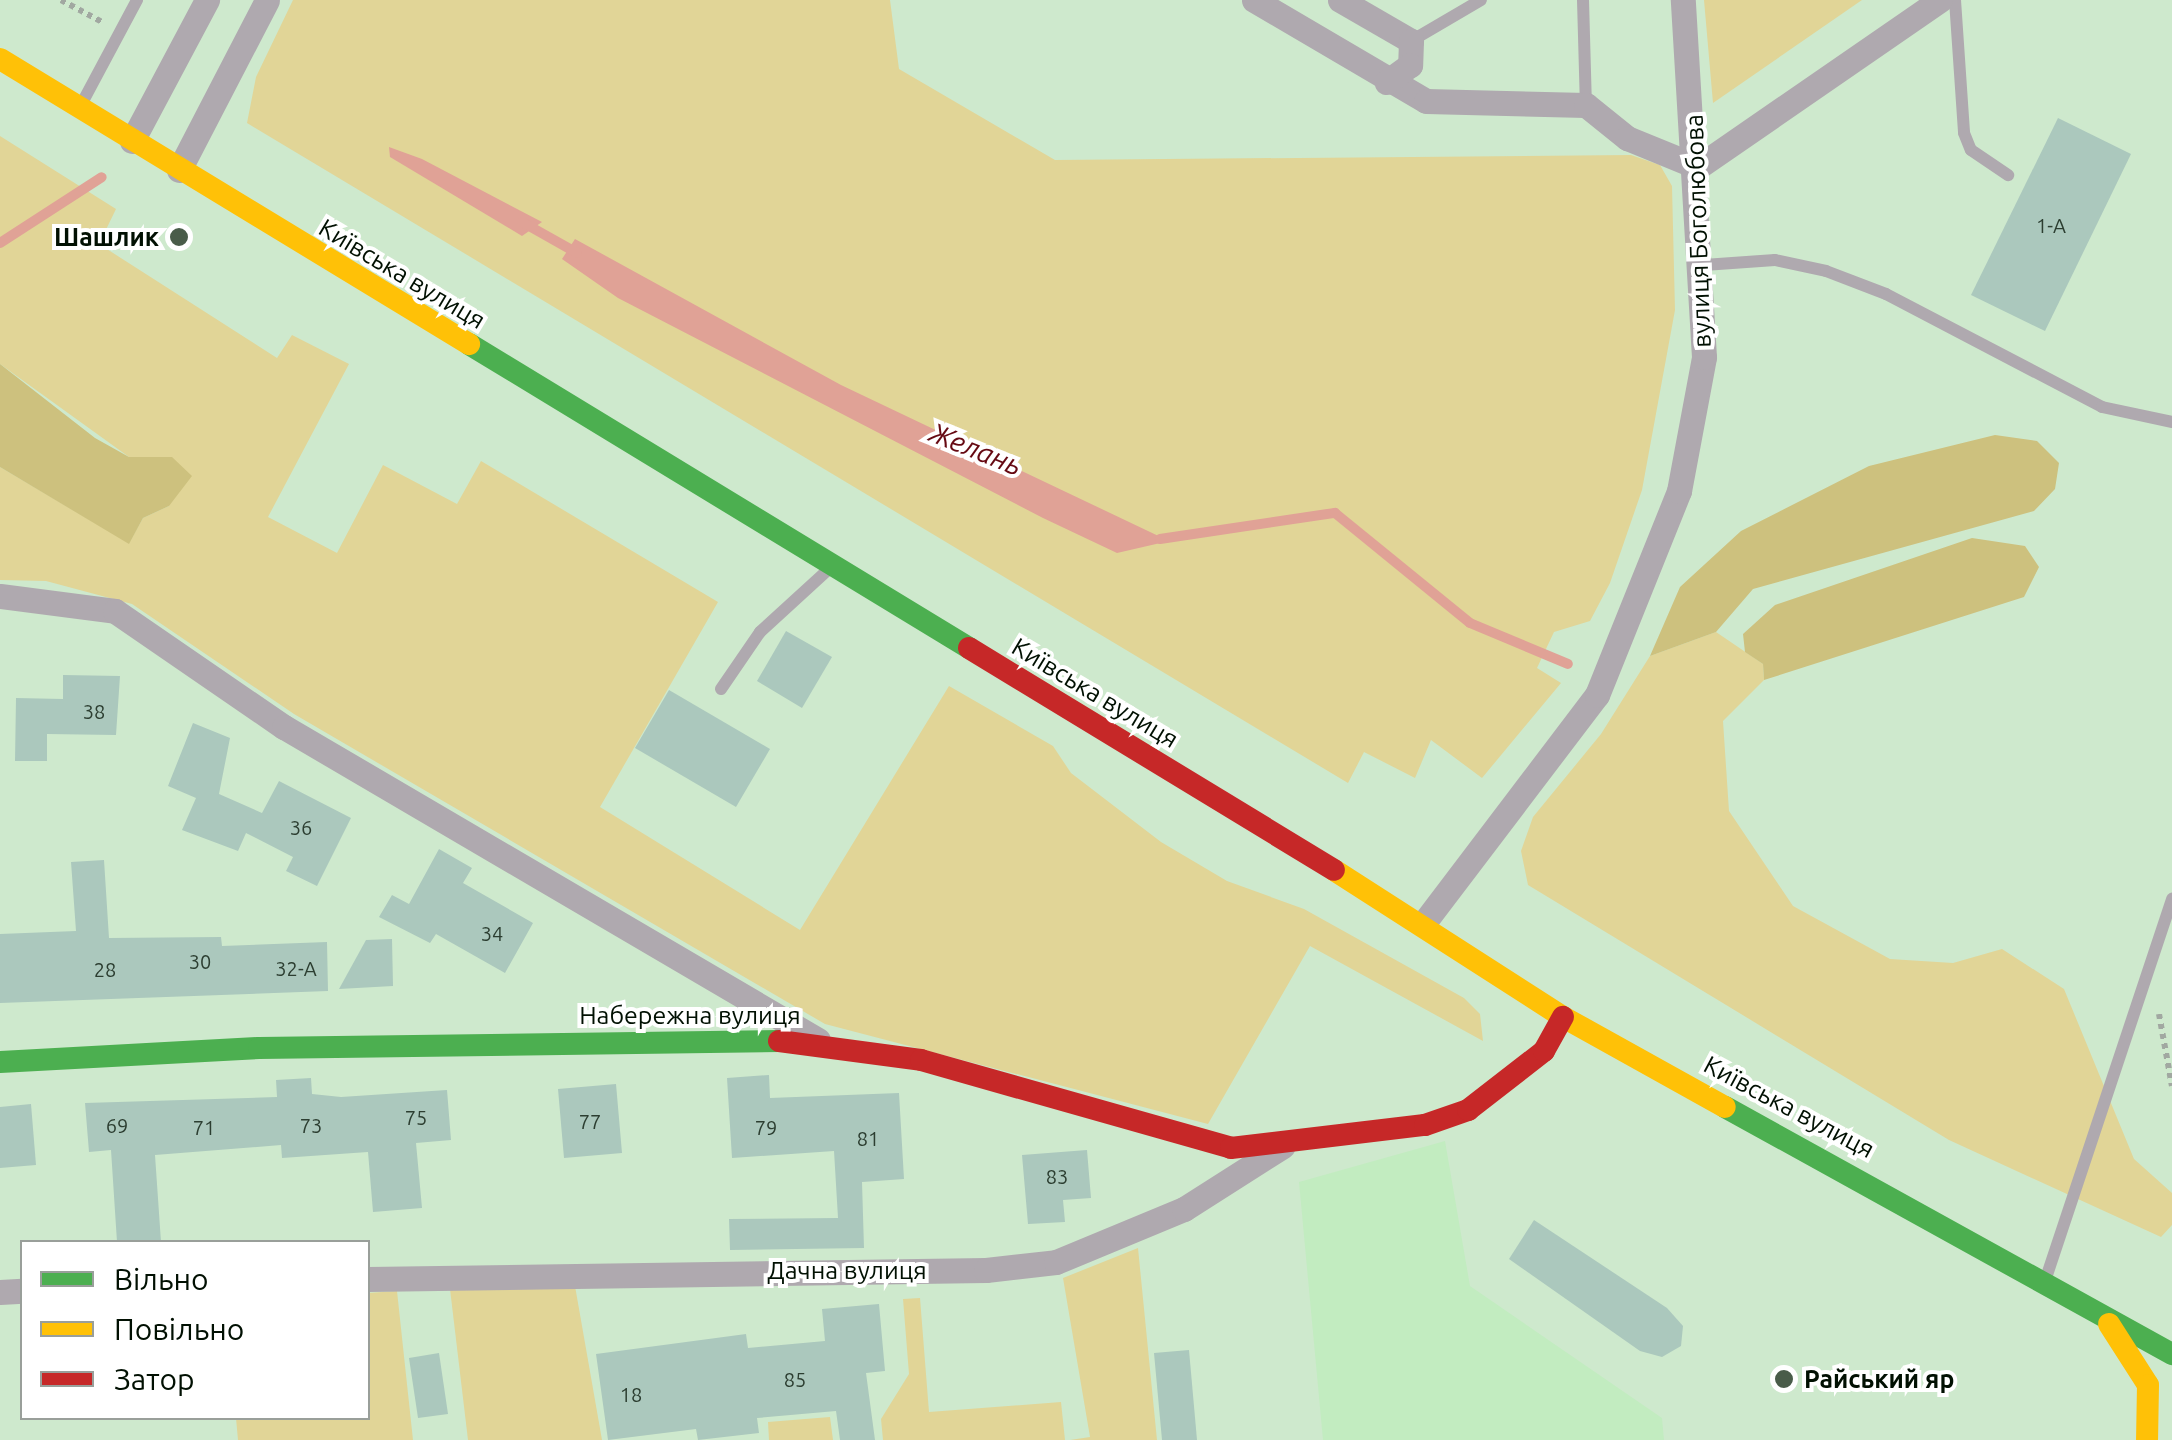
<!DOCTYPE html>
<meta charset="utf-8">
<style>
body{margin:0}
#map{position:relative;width:2172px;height:1440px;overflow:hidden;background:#cee9cd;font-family:Ubuntu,sans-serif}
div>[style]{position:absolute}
.built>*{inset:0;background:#c2ecc0}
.green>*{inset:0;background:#e1d597}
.forest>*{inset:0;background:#cdc17e}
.water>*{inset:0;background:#e0a296}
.stream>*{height:10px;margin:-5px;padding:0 5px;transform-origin:5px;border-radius:5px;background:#e0a296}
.building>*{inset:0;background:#abc8bd}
.path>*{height:6px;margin-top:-3px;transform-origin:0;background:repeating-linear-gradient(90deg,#a1a8a1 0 5px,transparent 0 10px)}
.lane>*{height:12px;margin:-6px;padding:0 6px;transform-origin:6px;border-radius:6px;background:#afa9af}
.street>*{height:25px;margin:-12.5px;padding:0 12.5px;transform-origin:12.5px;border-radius:12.5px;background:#afa9af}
.fast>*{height:22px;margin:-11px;padding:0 11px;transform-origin:11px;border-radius:11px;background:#4caf50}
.slow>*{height:22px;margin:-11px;padding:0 11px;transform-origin:11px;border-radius:11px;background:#ffc107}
.jam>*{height:22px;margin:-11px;padding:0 11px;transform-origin:11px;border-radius:11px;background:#c62828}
.dots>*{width:28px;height:28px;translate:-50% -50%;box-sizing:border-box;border:5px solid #fff;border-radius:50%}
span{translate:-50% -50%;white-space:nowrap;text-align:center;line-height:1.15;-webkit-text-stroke:8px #fff;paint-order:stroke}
.number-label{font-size:20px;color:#2c3e31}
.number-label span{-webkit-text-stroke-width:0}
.street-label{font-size:25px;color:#011002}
.poi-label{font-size:25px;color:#011002;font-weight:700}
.right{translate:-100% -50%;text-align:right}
.left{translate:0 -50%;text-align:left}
.water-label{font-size:28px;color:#660912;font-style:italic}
.legend{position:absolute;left:20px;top:1240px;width:350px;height:180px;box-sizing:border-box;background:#fff;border:2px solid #999f9a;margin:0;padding:12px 18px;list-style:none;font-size:30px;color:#011002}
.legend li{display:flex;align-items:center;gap:20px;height:50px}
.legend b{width:50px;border:2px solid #999f9a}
</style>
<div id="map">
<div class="built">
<div style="clip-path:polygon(1445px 1141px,1470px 1286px,1662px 1418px,1664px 1440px,1323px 1440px,1299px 1182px)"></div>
</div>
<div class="green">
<div style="clip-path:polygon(293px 0,890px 0,899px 69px,1055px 160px,1631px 155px,1660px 165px,1672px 186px,1675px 310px,1642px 490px,1610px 583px,1590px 621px,1554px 632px,1537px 668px,1561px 683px,1482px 778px,1431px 740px,1415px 778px,1364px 752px,1348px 783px,247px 123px,256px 77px)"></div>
<div style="clip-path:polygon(1704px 0,1862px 0,1713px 103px)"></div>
<div style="clip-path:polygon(0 136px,116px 209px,99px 244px,277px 358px,292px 335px,349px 364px,268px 517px,337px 553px,383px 465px,457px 504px,481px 461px,718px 602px,600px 807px,800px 930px,949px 686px,1053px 746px,1071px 773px,1161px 842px,1227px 881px,1304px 909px,1464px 998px,1480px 1014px,1483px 1041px,1310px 946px,1208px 1124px,825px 1024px,294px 714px,132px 604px,46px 581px,0 580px,0 467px,129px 543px,143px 518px,169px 506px,172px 457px,129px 457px,0 364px)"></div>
<div style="clip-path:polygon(1716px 632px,1763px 664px,1764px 680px,1723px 721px,1729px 811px,1793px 906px,1890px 959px,1953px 963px,2002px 949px,2064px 989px,2134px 1159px,2172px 1193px,2172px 1225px,2161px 1237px,1949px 1140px,1528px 885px,1521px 851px,1533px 817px,1601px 734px,1650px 656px)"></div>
<div style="clip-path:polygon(1138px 1248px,1157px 1440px,1070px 1440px,1090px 1437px,1063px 1278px)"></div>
<div style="clip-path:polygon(575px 1286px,602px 1440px,468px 1440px,450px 1289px)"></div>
<div style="clip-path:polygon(397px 1291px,413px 1440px,238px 1440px,236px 1418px,368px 1418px,368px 1293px)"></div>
<div style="clip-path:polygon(920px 1298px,929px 1412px,1061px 1402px,1065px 1440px,883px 1440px,881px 1419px,909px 1374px,903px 1299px)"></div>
<div style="clip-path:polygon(830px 1417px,833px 1440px,769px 1440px,768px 1422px)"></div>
</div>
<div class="forest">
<div style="clip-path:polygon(0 364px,95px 438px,129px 457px,172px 457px,192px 476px,169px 506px,143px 518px,129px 544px,0 467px)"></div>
<div style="clip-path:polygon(1995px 435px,2037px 441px,2059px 463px,2055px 489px,2034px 511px,1753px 589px,1716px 632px,1650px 656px,1680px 587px,1741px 531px,1869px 466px)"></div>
<div style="clip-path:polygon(1972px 538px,2025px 546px,2039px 567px,2024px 597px,1764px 680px,1763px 664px,1745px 652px,1743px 634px,1775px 605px)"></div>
</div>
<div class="water">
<div style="clip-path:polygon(389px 147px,422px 159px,542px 222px,522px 236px,390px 157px)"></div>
<div style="clip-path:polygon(575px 239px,841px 385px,1169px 541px,1117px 553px,1043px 518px,618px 298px,562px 259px)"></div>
</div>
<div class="stream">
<div style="left:522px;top:222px;width:63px;rotate:29.4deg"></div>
<div style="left:0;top:243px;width:121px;rotate:-32.9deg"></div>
<div style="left:1160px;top:539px;width:177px;rotate:-8.5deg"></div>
<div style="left:1335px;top:513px;width:174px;rotate:39.2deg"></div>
<div style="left:1470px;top:623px;width:106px;rotate:22.7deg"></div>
</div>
<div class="building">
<div style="clip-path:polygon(2058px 118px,2131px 154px,2045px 331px,1971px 295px)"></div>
<div style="clip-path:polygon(786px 631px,832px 657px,802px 708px,757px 681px)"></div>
<div style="clip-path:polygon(63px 675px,120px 676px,116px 735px,47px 734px,47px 761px,15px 761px,16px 698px,63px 699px)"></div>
<div style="clip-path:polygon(669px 690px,770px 749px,736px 807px,635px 748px)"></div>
<div style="clip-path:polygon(193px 723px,230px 738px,219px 794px,262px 813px,279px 781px,351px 818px,317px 886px,286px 871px,293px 857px,246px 833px,238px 851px,182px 830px,196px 798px,168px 786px)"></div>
<div style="clip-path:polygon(439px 849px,472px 868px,463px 883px,533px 923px,505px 973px,436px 934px,430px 943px,379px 917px,392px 895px,409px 904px)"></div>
<div style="clip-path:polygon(104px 860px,109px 938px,221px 937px,222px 946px,327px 942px,328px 991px,0 1003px,0 934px,76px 931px,71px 862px)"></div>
<div style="clip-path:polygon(392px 939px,393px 986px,339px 989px,366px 940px)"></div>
<div style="clip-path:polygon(769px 1075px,770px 1098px,899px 1093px,904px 1179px,862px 1182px,864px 1248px,730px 1250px,729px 1219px,838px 1218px,834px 1151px,732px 1158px,727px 1078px)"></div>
<div style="clip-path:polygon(311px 1078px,312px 1094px,341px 1097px,447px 1090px,451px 1140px,416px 1143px,422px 1208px,373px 1212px,368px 1152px,282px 1158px,281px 1145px,155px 1155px,161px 1242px,117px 1242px,111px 1150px,89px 1152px,85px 1103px,277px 1097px,276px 1080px)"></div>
<div style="clip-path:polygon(616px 1084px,622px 1153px,564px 1158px,558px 1089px)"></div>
<div style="clip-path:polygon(31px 1104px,36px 1165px,0 1168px,0 1107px)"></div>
<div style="clip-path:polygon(1087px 1150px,1091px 1198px,1063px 1200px,1065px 1222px,1028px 1224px,1022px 1155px)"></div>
<div style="clip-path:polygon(1534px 1220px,1667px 1308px,1683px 1326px,1681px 1346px,1662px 1357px,1640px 1351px,1509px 1259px)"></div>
<div style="clip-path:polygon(879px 1304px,885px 1371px,866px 1373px,875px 1440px,840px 1440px,836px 1411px,757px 1418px,759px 1433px,698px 1440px,696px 1429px,608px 1440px,596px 1354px,746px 1334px,748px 1348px,825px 1341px,822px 1309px)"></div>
<div style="clip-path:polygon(1189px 1350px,1197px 1440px,1162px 1440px,1154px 1353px)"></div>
<div style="clip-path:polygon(439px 1353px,448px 1414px,418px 1418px,409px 1358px)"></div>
</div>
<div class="path">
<div style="left:61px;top:0;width:49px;rotate:28.1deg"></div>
<div style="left:2159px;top:1014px;width:73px;rotate:79.8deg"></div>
</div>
<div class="lane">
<div style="left:1583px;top:0;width:105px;rotate:88.4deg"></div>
<div style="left:1955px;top:0;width:133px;rotate:86.1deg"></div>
<div style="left:1964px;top:133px;width:18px;rotate:68deg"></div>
<div style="left:1971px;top:150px;width:45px;rotate:34deg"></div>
<div style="left:1411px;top:41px;width:81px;rotate:-30.4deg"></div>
<div style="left:81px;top:105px;width:119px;rotate:-61.9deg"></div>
<div style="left:1704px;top:265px;width:71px;rotate:-4deg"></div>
<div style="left:1775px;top:260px;width:52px;rotate:12.2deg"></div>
<div style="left:1826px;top:271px;width:64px;rotate:21deg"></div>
<div style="left:1886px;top:294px;width:244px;rotate:27.6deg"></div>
<div style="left:2102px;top:407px;width:72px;rotate:12.1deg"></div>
<div style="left:721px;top:689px;width:69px;rotate:-55.6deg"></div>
<div style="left:760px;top:632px;width:95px;rotate:-42.4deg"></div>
<div style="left:2045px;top:1281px;width:403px;rotate:-71.6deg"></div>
</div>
<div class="street">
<div style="left:1254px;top:0;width:199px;rotate:30.4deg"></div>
<div style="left:1426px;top:101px;width:160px;rotate:1.4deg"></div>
<div style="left:1586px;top:105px;width:53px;rotate:38.8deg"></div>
<div style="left:1627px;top:138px;width:77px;rotate:22.2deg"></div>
<div style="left:1340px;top:0;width:82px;rotate:30deg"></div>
<div style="left:1411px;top:41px;width:24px;rotate:92deg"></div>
<div style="left:1410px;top:65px;width:29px;rotate:144deg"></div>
<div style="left:132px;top:141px;width:160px;rotate:-62deg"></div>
<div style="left:1698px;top:167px;width:294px;rotate:-34.6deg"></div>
<div style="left:179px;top:170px;width:191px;rotate:-62.6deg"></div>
<div style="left:0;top:596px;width:116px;rotate:7.4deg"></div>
<div style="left:115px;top:611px;width:205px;rotate:34.5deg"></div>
<div style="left:284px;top:727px;width:619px;rotate:30.38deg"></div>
<div style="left:1423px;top:924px;width:288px;rotate:-52.8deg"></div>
<div style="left:1597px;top:695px;width:220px;rotate:-68.1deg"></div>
<div style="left:1679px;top:491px;width:136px;rotate:-79.4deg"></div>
<div style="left:1704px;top:357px;width:358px;rotate:-93.4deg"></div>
<div style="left:368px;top:1279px;width:618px;rotate:-0.83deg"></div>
<div style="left:986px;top:1270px;width:70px;rotate:-6.5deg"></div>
<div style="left:1056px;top:1262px;width:139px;rotate:-22.5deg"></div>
<div style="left:1184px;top:1209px;width:117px;rotate:-32.5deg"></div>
<div style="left:0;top:1292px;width:22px;rotate:-3deg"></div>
</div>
<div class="fast">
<div style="left:469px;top:344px;width:585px;rotate:31.3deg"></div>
<div style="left:0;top:1062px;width:259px;rotate:-3.1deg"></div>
<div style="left:259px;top:1048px;width:520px;rotate:-0.77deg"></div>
<div style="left:1725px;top:1107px;width:511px;rotate:28.92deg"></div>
</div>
<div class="slow">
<div style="left:0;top:59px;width:549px;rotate:31.29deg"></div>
<div style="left:1334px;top:870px;width:272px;rotate:32.7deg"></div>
<div style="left:1563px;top:1017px;width:185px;rotate:29.1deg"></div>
<div style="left:2109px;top:1324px;width:72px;rotate:57.4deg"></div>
<div style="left:2148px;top:1385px;width:55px;rotate:91deg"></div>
</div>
<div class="jam">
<div style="left:969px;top:648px;width:427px;rotate:31.3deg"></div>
<div style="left:779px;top:1041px;width:143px;rotate:7.6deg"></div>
<div style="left:921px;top:1060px;width:322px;rotate:15.8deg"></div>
<div style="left:1231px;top:1148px;width:195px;rotate:-6.8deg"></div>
<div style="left:1425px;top:1125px;width:46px;rotate:-19.2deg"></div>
<div style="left:1468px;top:1110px;width:96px;rotate:-37.8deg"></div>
<div style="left:1544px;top:1051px;width:39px;rotate:-61deg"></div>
</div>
<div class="dots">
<div style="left:179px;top:237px;background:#495c49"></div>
<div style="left:1784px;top:1379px;background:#495c49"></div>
</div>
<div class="number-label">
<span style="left:2051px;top:225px">1-А</span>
<span style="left:94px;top:711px">38</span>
<span style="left:301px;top:827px">36</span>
<span style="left:492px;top:933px">34</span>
<span style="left:200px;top:961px">30</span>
<span style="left:296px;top:968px">32-А</span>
<span style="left:105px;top:969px">28</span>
<span style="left:416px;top:1117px">75</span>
<span style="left:590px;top:1121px">77</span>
<span style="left:117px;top:1125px">69</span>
<span style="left:311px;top:1125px">73</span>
<span style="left:204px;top:1127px">71</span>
<span style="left:766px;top:1127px">79</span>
<span style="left:868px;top:1138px">81</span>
<span style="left:1057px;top:1176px">83</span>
<span style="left:795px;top:1379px">85</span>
<span style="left:631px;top:1394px">18</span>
</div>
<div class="street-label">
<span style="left:1698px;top:231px;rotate:-92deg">вулиця Боголюбова</span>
<span style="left:402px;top:274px;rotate:31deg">Київська вулиця</span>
<span style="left:1095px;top:693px;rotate:31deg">Київська вулиця</span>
<span style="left:690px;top:1015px">Набережна вулиця</span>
<span style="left:1789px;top:1107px;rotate:28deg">Київська вулиця</span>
<span style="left:847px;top:1270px">Дачна вулиця</span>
</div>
<div class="poi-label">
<span class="right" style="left:159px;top:237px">Шашлик</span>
<span class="left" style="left:1804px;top:1379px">Райський яр</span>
</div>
<div class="water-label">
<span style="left:976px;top:449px;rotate:22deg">Желань</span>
</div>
<ul class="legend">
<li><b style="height:12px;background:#4caf50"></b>Вільно</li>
<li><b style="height:12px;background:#ffc107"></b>Повільно</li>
<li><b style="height:12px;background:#c62828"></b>Затор</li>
</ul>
</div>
